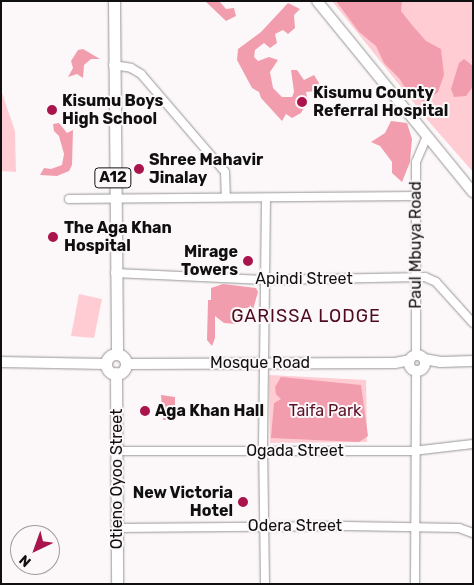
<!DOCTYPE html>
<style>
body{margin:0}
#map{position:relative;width:474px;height:585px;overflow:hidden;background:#fcf8f9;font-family:Rubik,sans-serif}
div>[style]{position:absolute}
.green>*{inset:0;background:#ffccd4}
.forest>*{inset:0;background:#f29dad}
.water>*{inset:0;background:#f19bab}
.roads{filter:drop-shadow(0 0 1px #989595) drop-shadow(0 0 1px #989595)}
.minor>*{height:8px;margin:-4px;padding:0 4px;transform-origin:4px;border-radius:4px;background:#fff}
.major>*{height:10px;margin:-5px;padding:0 5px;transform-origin:5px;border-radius:5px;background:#fff}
.major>.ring{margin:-5px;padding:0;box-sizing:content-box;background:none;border:10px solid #fff;border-radius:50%}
.highway>*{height:11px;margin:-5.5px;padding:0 5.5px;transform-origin:5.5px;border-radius:5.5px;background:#fff}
.highway>.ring{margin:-5.5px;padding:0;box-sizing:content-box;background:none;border:11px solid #fff;border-radius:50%}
.dots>*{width:14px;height:14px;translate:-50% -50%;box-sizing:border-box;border:2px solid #fcf8f9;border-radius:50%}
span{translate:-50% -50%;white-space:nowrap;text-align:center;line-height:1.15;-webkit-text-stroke:4px #fcf8f9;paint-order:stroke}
.shield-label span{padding:1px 4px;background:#fcf8f9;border:1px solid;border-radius:4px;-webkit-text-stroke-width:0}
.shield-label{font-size:15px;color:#111010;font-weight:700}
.poi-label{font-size:16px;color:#111010;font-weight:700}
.left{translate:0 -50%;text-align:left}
.right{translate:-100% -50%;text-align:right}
.street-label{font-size:16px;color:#111010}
.park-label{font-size:16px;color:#5a0f27}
.neighbourhood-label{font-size:18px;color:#4f0a21;letter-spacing:1px}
.frame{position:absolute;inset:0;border:2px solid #111010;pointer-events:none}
.north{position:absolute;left:10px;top:525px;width:50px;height:50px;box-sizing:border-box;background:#fcf8f9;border:1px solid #9e9b9c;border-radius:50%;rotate:222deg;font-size:14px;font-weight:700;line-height:20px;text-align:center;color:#111010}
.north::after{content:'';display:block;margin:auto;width:18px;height:22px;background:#a8144b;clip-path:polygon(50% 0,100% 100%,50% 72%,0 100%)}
</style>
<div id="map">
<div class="green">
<div style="clip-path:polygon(332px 1px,473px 1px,473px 172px,430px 123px)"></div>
<div style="clip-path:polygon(1px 90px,15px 131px,16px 172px,1px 171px)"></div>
<div style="clip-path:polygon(79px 294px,102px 299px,94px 338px,71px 336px)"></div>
<div style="clip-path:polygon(269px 375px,366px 380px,367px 442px,270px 443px)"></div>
</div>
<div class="forest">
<div style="clip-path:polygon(205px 1px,219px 1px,226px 9px,234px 8px,236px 16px,226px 21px)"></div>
<div style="clip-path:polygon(336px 1px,402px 1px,401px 11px,412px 25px,426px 41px,441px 49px,444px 75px,438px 92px,425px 102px,409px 94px,399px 78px,384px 63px,376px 46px,359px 32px)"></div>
<div style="clip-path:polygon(288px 3px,300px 9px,294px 15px,295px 28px,288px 34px,283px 30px,275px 34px,277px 43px,270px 48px,264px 43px,255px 50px,254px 57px,258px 61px,269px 57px,278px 60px,270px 72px,273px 88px,282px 97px,292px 97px,294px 92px,291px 70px,297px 70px,304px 80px,314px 75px,319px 83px,315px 91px,306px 92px,308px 101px,301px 113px,292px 118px,286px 114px,282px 121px,261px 98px,259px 92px,252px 88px,237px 60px,238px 49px,261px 32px)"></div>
<div style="clip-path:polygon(83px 49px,100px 59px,91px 59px,84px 65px,83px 78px,77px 74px,68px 77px,73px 68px,71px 61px,78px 50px)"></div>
<div style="clip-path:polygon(464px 59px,473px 66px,472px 88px,466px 96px,454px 97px,451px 89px,459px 63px)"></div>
<div style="clip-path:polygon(391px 121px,407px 123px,412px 139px,410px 162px,402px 182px,392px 173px,392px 162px,380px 146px,371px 142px,385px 133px)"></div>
<div style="clip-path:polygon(59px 123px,67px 133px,73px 130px,72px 165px,69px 171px,57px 176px,40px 175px,44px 168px,51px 169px,62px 165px,64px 154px,59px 136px,54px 131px,53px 124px)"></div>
<div style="clip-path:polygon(223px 284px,256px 288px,258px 292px,252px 313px,248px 308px,239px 308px,237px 324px,224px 323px,215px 316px,215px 338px,212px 346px,207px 340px,208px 300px,211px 300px,211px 288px)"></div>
<div style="clip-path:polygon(281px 377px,361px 385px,368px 436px,359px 442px,271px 438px,274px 403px,281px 399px,276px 394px,275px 387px)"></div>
</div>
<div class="water">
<div style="clip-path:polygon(161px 395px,175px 397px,175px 420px,163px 420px)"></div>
</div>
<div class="roads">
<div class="minor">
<div style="left:113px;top:65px;width:18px;rotate:9deg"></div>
<div style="left:131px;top:68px;width:12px;rotate:31deg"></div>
<div style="left:141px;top:74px;width:129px;rotate:49.4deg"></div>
<div style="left:225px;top:172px;width:25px;rotate:88deg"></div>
<div style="left:69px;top:199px;width:346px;rotate:-0.5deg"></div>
<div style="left:115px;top:273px;width:150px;rotate:2.7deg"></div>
<div style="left:265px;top:280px;width:160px;rotate:-1.1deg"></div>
<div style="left:425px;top:277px;width:12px;rotate:24deg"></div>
<div style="left:436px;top:282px;width:55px;rotate:47.9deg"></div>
<div style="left:416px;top:355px;width:193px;rotate:-90deg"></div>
<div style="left:416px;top:162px;width:26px;rotate:-67deg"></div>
<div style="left:116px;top:451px;width:297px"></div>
<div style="left:413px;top:451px;width:60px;rotate:-6.7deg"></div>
<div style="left:118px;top:528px;width:228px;rotate:-0.5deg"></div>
<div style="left:346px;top:526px;width:113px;rotate:1deg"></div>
<div style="left:459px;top:528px;width:15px;rotate:20deg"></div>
<div style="left:265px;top:584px;width:139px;rotate:-90.8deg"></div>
<div style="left:263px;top:445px;width:247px;rotate:-89.3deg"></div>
<div style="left:415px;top:584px;width:213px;rotate:-89.7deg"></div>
</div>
<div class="major">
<div style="left:317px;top:1px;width:247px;rotate:50.8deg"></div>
<div class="ring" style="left:409px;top:355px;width:6px;height:6px"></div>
<div style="left:424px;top:359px;width:17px;rotate:10deg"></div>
<div style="left:441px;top:362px;width:32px;rotate:-2deg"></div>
<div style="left:1px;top:362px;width:105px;rotate:1.1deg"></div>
<div style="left:126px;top:364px;width:269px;rotate:-0.2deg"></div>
<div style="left:395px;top:363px;width:15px;rotate:-11deg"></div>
</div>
<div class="highway">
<div style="left:114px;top:1px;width:353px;rotate:89.5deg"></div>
<div class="ring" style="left:106px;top:354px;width:9px;height:9px"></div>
<div style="left:116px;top:373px;width:211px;rotate:89.7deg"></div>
</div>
</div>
<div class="dots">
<div style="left:302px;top:102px;background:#a8144b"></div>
<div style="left:52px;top:110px;background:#a8144b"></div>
<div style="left:139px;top:169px;background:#a8144b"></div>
<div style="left:53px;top:237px;background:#a8144b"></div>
<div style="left:248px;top:261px;background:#a8144b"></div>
<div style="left:145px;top:411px;background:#a8144b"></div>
<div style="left:243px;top:502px;background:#a8144b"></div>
</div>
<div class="shield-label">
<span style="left:113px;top:178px">A12</span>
</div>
<div class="poi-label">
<span class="left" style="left:313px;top:102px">Kisumu County<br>Referral Hospital</span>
<span class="left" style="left:62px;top:110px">Kisumu Boys<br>High School</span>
<span class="left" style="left:149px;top:169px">Shree Mahavir<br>Jinalay</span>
<span class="left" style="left:64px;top:237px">The Aga Khan<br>Hospital</span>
<span class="right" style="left:238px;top:261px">Mirage<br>Towers</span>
<span class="left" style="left:155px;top:411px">Aga Khan Hall</span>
<span class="right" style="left:233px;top:502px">New Victoria<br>Hotel</span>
</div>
<div class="street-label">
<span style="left:416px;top:245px;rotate:-90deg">Paul Mbuya Road</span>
<span style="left:304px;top:279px">Apindi Street</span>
<span style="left:260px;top:363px">Mosque Road</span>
<span style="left:295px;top:451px">Ogada Street</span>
<span style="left:117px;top:479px;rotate:-90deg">Otieno Oyoo Street</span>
<span style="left:295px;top:526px">Odera Street</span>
</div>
<div class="park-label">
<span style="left:325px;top:411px">Taifa Park</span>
</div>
<div class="neighbourhood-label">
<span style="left:306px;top:316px">GARISSA LODGE</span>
</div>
<div class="frame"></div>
<div class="north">N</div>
</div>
